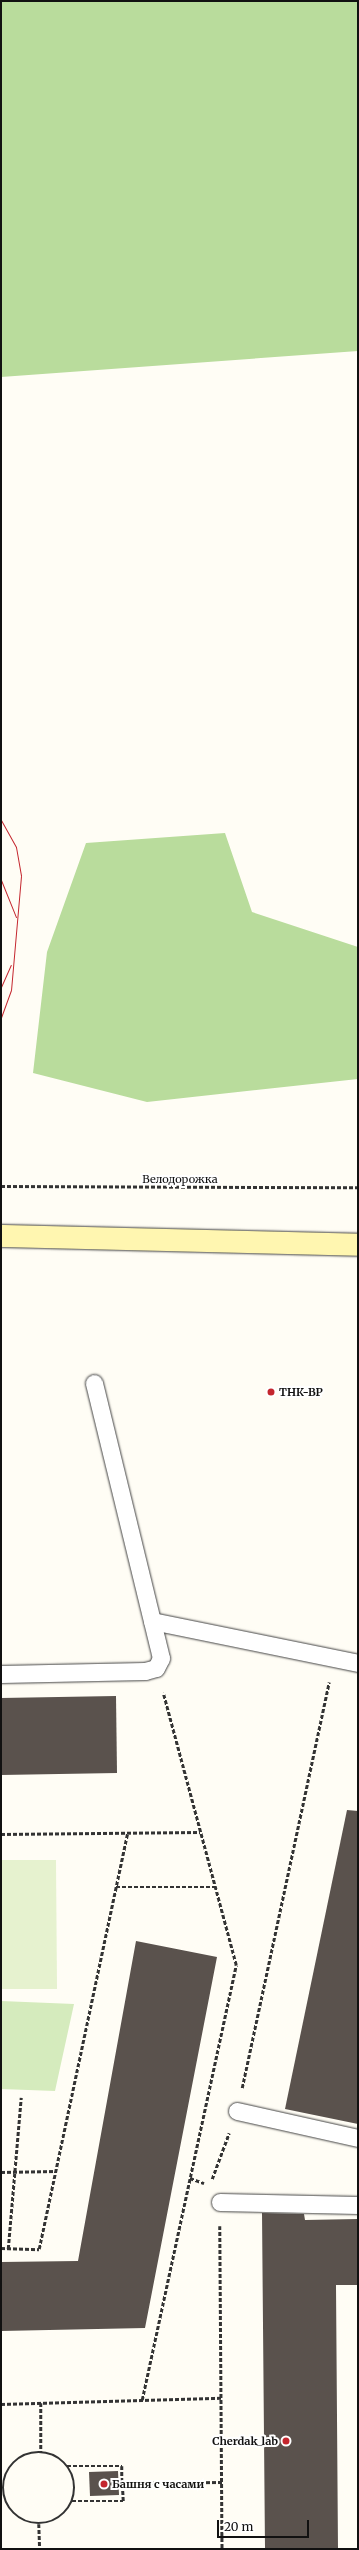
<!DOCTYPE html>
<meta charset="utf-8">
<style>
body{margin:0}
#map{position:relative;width:359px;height:2550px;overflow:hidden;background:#fffdf5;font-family:Merriweather,serif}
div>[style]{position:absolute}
.green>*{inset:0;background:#d5ebbd}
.forest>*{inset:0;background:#b9dc9c}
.pitch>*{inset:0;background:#e6f2cf}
.building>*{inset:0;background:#5a524d}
.path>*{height:2.5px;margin-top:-1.25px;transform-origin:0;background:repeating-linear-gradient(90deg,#333 0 4px,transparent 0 6px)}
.path>.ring{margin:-1.25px;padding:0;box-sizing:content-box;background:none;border:2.5px solid #333;border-radius:50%}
.roads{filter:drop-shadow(0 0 1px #444) drop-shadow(0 0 1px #444)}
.service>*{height:17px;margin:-8.5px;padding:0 8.5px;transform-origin:8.5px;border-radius:8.5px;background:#fff}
.secondary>*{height:22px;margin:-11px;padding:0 11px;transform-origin:11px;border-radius:11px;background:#fff6b0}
.tram>*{height:1px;margin:-0.5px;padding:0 0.5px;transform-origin:0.5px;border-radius:0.5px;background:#c4262e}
.dots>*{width:11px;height:11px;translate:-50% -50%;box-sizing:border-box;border:2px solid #fff;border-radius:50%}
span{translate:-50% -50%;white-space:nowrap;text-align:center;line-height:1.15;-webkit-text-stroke:4px #fff;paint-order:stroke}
.street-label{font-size:11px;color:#111}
.poi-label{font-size:11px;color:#111;font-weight:700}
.left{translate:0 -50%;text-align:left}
.right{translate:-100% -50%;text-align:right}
.frame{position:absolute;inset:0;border:2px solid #111;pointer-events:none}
.scale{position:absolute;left:217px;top:2520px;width:92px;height:18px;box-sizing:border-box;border:2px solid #111;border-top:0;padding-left:5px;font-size:12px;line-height:14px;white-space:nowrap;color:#111;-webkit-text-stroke:3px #fff;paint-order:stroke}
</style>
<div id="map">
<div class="green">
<div style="clip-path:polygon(1px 2001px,74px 2004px,55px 2091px,1px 2089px)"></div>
</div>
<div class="forest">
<div style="clip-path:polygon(1px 1px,358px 1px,358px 351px,1px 377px)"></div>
<div style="clip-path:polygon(225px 833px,252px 912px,358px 947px,358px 1079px,147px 1102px,33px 1073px,47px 952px,86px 843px)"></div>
</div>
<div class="pitch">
<div style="clip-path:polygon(1px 1860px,56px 1860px,57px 1989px,1px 1989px)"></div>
</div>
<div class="building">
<div style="clip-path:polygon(116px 1696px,117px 1773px,1px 1775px,1px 1698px)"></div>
<div style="clip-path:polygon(347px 1810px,358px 1811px,358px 2124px,285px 2109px)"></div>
<div style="clip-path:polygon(136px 1941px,217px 1957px,145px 2328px,1px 2331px,1px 2262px,78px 2261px)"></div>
<div style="clip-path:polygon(262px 2213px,304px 2214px,305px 2220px,358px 2219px,358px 2285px,336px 2285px,338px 2549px,265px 2549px)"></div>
<div style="clip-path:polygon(118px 2471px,119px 2495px,90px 2496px,89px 2472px)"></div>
</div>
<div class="path">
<div style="left:1px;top:1186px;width:357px;rotate:0.2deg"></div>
<div style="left:1px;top:1834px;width:199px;rotate:-0.6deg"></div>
<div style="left:116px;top:1887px;width:99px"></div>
<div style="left:242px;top:2088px;width:415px;rotate:-77.9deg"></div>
<div style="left:1px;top:2172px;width:55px;rotate:-1deg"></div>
<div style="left:190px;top:2178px;width:15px;rotate:20deg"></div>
<div style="left:212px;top:2179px;width:49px;rotate:-69.7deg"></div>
<div style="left:220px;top:2226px;width:323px;rotate:89.6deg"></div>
<div style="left:1px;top:2248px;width:38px;rotate:2deg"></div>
<div style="left:39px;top:2249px;width:426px;rotate:-78deg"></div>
<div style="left:8px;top:2249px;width:152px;rotate:-85.1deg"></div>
<div style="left:142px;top:2400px;width:445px;rotate:-77.8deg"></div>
<div style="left:236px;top:1965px;width:282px;rotate:-105deg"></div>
<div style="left:41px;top:2403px;width:49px;rotate:90deg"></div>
<div style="left:1px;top:2404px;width:221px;rotate:-1.6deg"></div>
<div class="ring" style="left:3px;top:2452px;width:69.5px;height:69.5px"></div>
<div style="left:67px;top:2466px;width:55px"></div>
<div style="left:122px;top:2466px;width:17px;rotate:90deg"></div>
<div style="left:72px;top:2501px;width:51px"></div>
<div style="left:123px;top:2501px;width:18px;rotate:-93deg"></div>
<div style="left:122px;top:2483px;width:100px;rotate:-0.6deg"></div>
<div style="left:39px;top:2524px;width:25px;rotate:88deg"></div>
</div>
<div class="roads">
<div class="service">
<div style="left:152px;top:1621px;width:210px;rotate:11.5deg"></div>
<div style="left:1px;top:1674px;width:144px;rotate:-1.2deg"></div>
<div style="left:145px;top:1671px;width:11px;rotate:-15deg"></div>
<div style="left:156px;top:1668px;width:11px;rotate:-63deg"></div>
<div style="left:161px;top:1658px;width:283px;rotate:-103.7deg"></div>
<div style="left:237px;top:2111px;width:124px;rotate:12.6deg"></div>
<div style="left:220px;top:2202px;width:138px;rotate:1.2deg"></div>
</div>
<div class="secondary">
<div style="left:1px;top:1236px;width:357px;rotate:1.4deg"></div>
</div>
</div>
<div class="tram">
<div style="left:1px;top:820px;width:31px;rotate:61deg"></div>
<div style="left:16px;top:847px;width:29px;rotate:80deg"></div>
<div style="left:21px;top:876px;width:114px;rotate:95deg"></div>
<div style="left:11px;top:990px;width:29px;rotate:110deg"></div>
<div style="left:1px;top:880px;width:40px;rotate:68deg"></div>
<div style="left:1px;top:987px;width:24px;rotate:-66deg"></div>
</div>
<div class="dots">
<div style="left:271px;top:1392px;background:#c4262e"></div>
<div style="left:286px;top:2441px;background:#c4262e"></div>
<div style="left:104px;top:2484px;background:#c4262e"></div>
</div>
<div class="street-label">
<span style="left:180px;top:1179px">Велодорожка</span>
</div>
<div class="poi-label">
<span class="left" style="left:279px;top:1392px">ТНК-ВР</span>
<span class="right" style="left:278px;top:2441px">Cherdak_lab</span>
<span class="left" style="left:112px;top:2484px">Башня с часами</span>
</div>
<div class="frame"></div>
<div class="scale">20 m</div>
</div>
